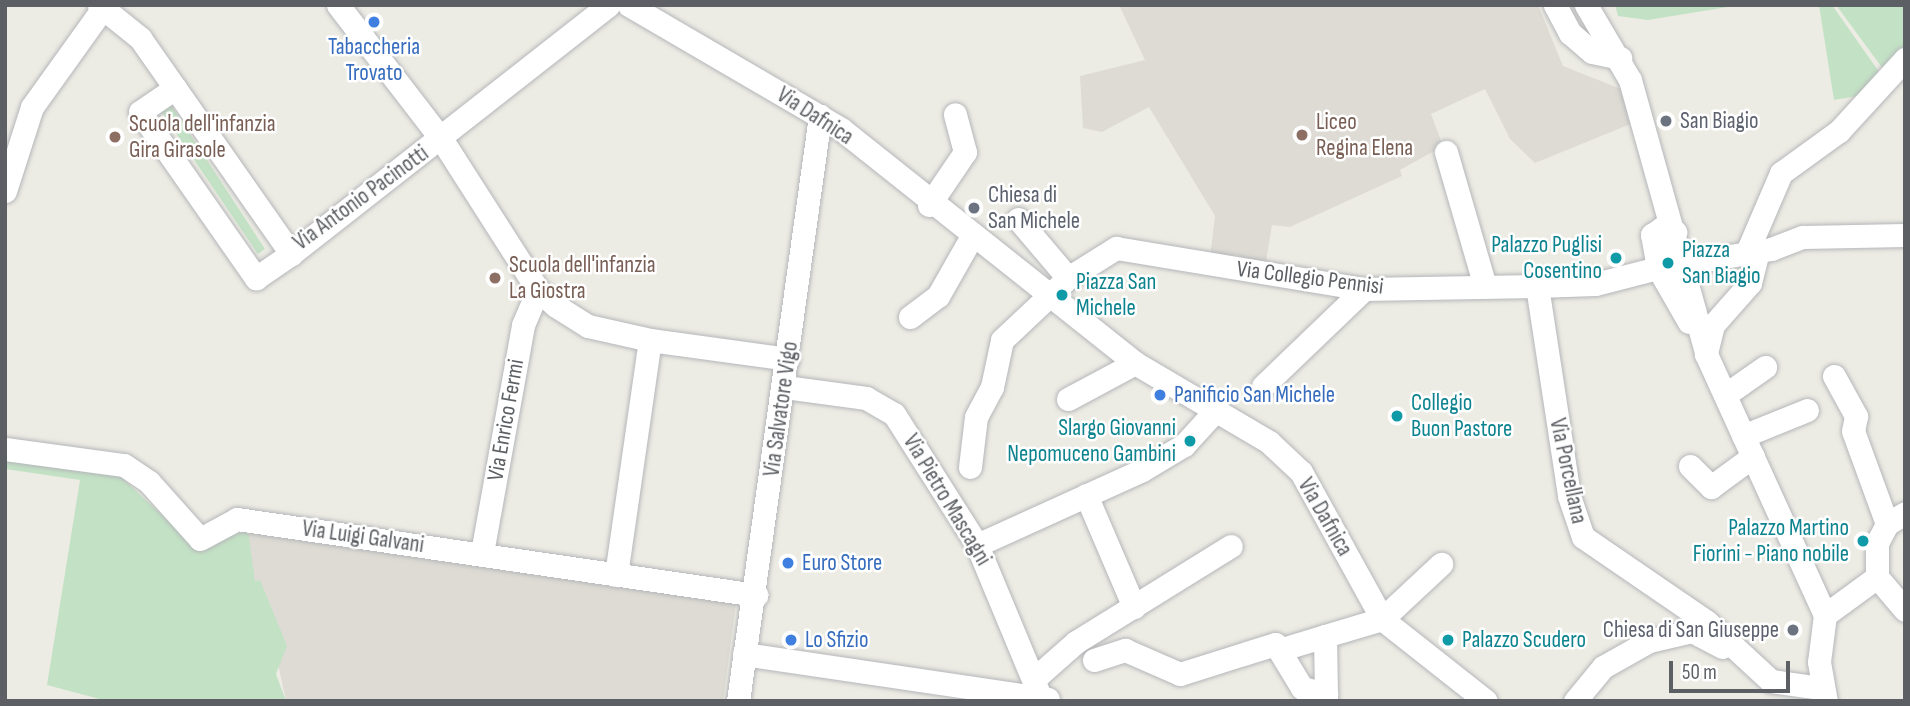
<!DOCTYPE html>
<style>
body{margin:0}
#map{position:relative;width:1910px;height:706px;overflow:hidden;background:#edece4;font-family:"Sofia Sans Condensed",sans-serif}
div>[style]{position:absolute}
.education>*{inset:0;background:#dddbd3}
.green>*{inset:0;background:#c3e2c5}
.roads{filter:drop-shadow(0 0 2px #b5b6ba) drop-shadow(0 0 2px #b5b6ba)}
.minor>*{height:23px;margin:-11.5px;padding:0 11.5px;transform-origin:11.5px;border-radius:11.5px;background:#fff}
.dots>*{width:19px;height:19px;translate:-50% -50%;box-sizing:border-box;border:4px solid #fff;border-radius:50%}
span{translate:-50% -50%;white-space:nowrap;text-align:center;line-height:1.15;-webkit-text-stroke:5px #fff;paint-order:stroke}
.shop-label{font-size:23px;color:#366cbe}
.left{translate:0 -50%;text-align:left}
.street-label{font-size:23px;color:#5c5f63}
.worship-label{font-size:23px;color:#5b616d}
.right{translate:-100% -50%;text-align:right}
.education-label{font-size:23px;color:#785e54}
.culture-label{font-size:23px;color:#0d838f}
.frame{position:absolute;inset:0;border:7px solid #5c5f63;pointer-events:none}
.scale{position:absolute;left:1669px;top:661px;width:121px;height:32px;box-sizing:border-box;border:4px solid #5c5f63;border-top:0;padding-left:9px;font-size:21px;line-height:24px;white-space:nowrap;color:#5c5f63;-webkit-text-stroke:5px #fff;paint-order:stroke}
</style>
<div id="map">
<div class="education">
<div style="clip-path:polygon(1119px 5px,1538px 5px,1563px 66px,1626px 91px,1633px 123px,1535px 163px,1510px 139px,1485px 89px,1431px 114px,1443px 146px,1400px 170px,1402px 176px,1290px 227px,1272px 225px,1265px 268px,1237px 255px,1210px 258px,1215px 216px,1149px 107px,1102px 132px,1083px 128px,1080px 76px,1145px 60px)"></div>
<div style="clip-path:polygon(248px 530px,736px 603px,723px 701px,286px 701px,260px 580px,255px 581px,249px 561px)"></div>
</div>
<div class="green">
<div style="clip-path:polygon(1615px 5px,1740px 5px,1648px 20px,1618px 16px)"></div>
<div style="clip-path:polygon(1819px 5px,1832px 5px,1882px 76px,1863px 95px,1834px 100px)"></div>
<div style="clip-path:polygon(1836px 5px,1905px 5px,1905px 52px,1886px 73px)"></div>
<div style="clip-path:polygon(169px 102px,265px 249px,258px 254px,163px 114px,155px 114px)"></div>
<div style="clip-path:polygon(5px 459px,120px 476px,196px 547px,248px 530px,255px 581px,260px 580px,287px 646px,276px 674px,286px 701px,107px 701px,47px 685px,80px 480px,5px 469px)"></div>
</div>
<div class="roads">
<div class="minor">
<div style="left:99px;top:5px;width:53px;rotate:38.8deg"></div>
<div style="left:140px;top:38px;width:264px;rotate:55deg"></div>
<div style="left:291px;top:254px;width:403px;rotate:-38.1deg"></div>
<div style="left:338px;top:5px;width:170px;rotate:52.4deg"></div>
<div style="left:442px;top:140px;width:178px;rotate:57.4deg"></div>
<div style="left:538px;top:290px;width:24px;rotate:42deg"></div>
<div style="left:556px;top:306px;width:38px;rotate:32deg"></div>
<div style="left:588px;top:326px;width:64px;rotate:12.7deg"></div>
<div style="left:650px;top:340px;width:139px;rotate:7.8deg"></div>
<div style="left:629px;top:5px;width:246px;rotate:30.3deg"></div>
<div style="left:841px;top:129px;width:376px;rotate:38.5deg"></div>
<div style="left:1135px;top:363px;width:156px;rotate:30.5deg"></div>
<div style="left:1269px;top:442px;width:44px;rotate:43.2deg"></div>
<div style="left:1301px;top:472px;width:168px;rotate:61.1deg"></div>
<div style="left:1382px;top:619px;width:132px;rotate:38.3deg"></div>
<div style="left:1555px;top:5px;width:32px;rotate:62deg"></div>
<div style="left:1570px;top:33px;width:29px;rotate:41deg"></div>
<div style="left:1592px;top:52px;width:29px;rotate:12deg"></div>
<div style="left:1586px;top:5px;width:87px;rotate:59.6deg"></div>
<div style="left:1630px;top:80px;width:283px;rotate:74.4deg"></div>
<div style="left:175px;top:88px;width:42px;rotate:145.6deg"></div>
<div style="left:140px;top:112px;width:203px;rotate:55.1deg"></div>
<div style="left:256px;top:278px;width:42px;rotate:-34.4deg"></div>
<div style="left:1446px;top:152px;width:140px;rotate:73.8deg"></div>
<div style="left:5px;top:191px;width:88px;rotate:-72.2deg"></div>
<div style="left:32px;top:107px;width:125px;rotate:-54.4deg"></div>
<div style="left:929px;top:205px;width:64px;rotate:-55.8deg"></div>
<div style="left:965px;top:152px;width:39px;rotate:-105deg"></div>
<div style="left:1018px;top:219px;width:77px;rotate:49.7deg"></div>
<div style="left:1758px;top:251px;width:33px;rotate:104deg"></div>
<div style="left:1750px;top:283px;width:56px;rotate:131.4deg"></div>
<div style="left:1713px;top:325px;width:30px;rotate:104deg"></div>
<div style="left:1706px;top:354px;width:287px;rotate:65.5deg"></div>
<div style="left:1747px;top:252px;width:86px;rotate:-66.7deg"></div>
<div style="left:1781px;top:173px;width:72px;rotate:-35.9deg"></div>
<div style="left:1839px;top:131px;width:98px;rotate:-47.5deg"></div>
<div style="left:1537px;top:286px;width:212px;rotate:81.3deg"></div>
<div style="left:1569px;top:496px;width:43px;rotate:71.1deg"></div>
<div style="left:1583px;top:537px;width:150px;rotate:34.4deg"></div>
<div style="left:1707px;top:622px;width:87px;rotate:42.7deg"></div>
<div style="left:1771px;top:681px;width:49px;rotate:8.1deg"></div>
<div style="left:910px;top:317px;width:35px;rotate:-37deg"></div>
<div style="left:938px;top:296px;width:67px;rotate:-60.4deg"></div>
<div style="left:1689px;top:322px;width:62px;rotate:-119.9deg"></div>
<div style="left:1658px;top:268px;width:115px;rotate:-9.5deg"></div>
<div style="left:1771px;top:249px;width:34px;rotate:-21deg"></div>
<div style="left:1803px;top:237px;width:102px;rotate:-1.1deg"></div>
<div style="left:1834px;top:376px;width:46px;rotate:61.2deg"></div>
<div style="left:1856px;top:416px;width:15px;rotate:101deg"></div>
<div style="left:1853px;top:431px;width:99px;rotate:69.9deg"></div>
<div style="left:1263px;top:386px;width:140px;rotate:-43.8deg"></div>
<div style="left:785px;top:387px;width:82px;rotate:7.7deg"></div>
<div style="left:866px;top:398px;width:32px;rotate:30deg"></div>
<div style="left:894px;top:414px;width:155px;rotate:57.6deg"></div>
<div style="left:977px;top:545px;width:161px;rotate:67.4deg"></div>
<div style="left:1725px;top:395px;width:49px;rotate:-35deg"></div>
<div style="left:1068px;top:399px;width:76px;rotate:-28.2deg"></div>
<div style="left:1743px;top:436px;width:69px;rotate:-22.1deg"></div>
<div style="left:5px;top:449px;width:120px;rotate:7.7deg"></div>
<div style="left:124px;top:465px;width:30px;rotate:34deg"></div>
<div style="left:149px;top:482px;width:76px;rotate:48.2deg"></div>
<div style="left:200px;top:539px;width:42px;rotate:-28.4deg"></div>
<div style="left:237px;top:519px;width:525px;rotate:8.33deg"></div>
<div style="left:1690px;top:466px;width:30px;rotate:45deg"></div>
<div style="left:1711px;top:487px;width:52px;rotate:-36.4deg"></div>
<div style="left:970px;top:467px;width:50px;rotate:-83.2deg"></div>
<div style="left:976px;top:417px;width:34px;rotate:-62deg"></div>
<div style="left:992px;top:387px;width:48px;rotate:-78deg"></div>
<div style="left:1002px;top:340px;width:91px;rotate:-43.2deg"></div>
<div style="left:1068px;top:278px;width:57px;rotate:-32deg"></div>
<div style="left:1116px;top:248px;width:251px;rotate:9.4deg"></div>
<div style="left:1364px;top:289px;width:173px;rotate:-1deg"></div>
<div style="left:1537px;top:286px;width:58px;rotate:-2deg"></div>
<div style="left:1595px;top:284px;width:65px;rotate:-14.3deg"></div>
<div style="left:1658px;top:268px;width:34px;rotate:-100deg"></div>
<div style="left:1652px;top:235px;width:12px;rotate:-35deg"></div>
<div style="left:1662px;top:228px;width:14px;rotate:17deg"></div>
<div style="left:1086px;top:495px;width:122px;rotate:66.8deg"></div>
<div style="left:977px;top:545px;width:181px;rotate:-24.4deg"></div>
<div style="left:1142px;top:470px;width:49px;rotate:-30.8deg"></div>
<div style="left:1184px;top:445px;width:45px;rotate:-47.7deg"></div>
<div style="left:482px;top:553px;width:232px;rotate:-79.8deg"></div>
<div style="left:523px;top:325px;width:38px;rotate:-67deg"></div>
<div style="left:616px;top:575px;width:237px;rotate:-81.8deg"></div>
<div style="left:1877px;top:577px;width:43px;rotate:49.7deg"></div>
<div style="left:1825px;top:615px;width:64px;rotate:-36.2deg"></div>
<div style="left:1877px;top:577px;width:34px;rotate:-90deg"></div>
<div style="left:1877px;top:543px;width:21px;rotate:-62deg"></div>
<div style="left:1887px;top:524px;width:21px;rotate:-31deg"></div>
<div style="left:1825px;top:615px;width:47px;rotate:97.3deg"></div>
<div style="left:1819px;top:662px;width:40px;rotate:80deg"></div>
<div style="left:1325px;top:636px;width:59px;rotate:-16.6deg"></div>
<div style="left:1382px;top:619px;width:81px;rotate:-43deg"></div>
<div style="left:744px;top:654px;width:307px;rotate:8.4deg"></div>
<div style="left:1094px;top:660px;width:33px;rotate:-18deg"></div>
<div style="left:1125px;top:650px;width:60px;rotate:23.6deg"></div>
<div style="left:1180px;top:674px;width:100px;rotate:-17.5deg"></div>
<div style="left:1275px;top:644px;width:7px;rotate:56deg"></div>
<div style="left:1034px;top:679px;width:56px;rotate:-41.4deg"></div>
<div style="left:1076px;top:642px;width:182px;rotate:-31.8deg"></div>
<div style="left:738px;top:701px;width:591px;rotate:-82.02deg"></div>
<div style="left:1326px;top:701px;width:7px;rotate:-90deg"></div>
<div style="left:1326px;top:694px;width:58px;rotate:-91deg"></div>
<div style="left:1325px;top:636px;width:48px;rotate:163.1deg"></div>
<div style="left:1279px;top:650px;width:44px;rotate:58.8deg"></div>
<div style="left:1302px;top:688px;width:25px;rotate:14deg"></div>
<div style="left:1575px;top:701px;width:44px;rotate:-50.5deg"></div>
<div style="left:1603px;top:667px;width:53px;rotate:-29.5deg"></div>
<div style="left:1649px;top:641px;width:44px;rotate:-13.1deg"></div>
<div style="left:1692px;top:631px;width:34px;rotate:28deg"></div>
</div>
</div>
<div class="dots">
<div style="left:374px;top:22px;background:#3f7fe0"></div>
<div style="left:1666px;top:121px;background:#6b7280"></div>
<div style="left:1302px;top:135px;background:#8d6e63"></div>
<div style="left:115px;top:137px;background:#8d6e63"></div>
<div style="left:974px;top:208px;background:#6b7280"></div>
<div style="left:1616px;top:258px;background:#0f9aa8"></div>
<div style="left:1668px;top:263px;background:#0f9aa8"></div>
<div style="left:495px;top:278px;background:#8d6e63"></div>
<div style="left:1062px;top:295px;background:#0f9aa8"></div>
<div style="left:1160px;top:395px;background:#3f7fe0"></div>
<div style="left:1397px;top:416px;background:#0f9aa8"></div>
<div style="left:1190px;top:441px;background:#0f9aa8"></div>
<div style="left:1863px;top:541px;background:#0f9aa8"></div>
<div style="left:788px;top:563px;background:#3f7fe0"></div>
<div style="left:1793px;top:630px;background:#6b7280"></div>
<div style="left:791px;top:640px;background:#3f7fe0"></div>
<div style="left:1448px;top:640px;background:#0f9aa8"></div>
</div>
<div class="shop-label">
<span style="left:374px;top:60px">Tabaccheria<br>Trovato</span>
<span class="left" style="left:1174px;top:395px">Panificio San Michele</span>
<span class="left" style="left:802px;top:563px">Euro Store</span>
<span class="left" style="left:805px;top:640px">Lo Sfizio</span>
</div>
<div class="street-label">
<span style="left:815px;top:116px;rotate:33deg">Via Dafnica</span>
<span style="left:361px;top:198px;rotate:-36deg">Via Antonio Pacinotti</span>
<span style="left:1310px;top:278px;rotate:7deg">Via Collegio Pennisi</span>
<span style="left:781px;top:409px;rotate:-82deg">Via Salvatore Vigo</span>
<span style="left:506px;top:420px;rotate:-80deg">Via Enrico Fermi</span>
<span style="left:1568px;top:471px;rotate:78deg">Via Porcellana</span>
<span style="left:947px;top:500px;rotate:59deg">Via Pietro Mascagni</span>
<span style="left:1325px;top:517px;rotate:60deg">Via Dafnica</span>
<span style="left:363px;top:537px;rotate:8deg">Via Luigi Galvani</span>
</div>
<div class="worship-label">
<span class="left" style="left:1680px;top:121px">San Biagio</span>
<span class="left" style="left:988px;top:208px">Chiesa di<br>San Michele</span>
<span class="right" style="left:1779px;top:630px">Chiesa di San Giuseppe</span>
</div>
<div class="education-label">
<span class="left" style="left:1316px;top:135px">Liceo<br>Regina Elena</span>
<span class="left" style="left:129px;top:137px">Scuola dell'infanzia<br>Gira Girasole</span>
<span class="left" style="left:509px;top:278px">Scuola dell'infanzia<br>La Giostra</span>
</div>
<div class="culture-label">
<span class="right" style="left:1602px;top:258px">Palazzo Puglisi<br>Cosentino</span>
<span class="left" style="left:1682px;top:263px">Piazza<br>San Biagio</span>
<span class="left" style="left:1076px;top:295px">Piazza San<br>Michele</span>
<span class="left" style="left:1411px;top:416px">Collegio<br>Buon Pastore</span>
<span class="right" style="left:1176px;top:441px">Slargo Giovanni<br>Nepomuceno Gambini</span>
<span class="right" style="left:1849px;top:541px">Palazzo Martino<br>Fiorini - Piano nobile</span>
<span class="left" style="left:1462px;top:640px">Palazzo Scudero</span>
</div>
<div class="frame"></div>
<div class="scale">50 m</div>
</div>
